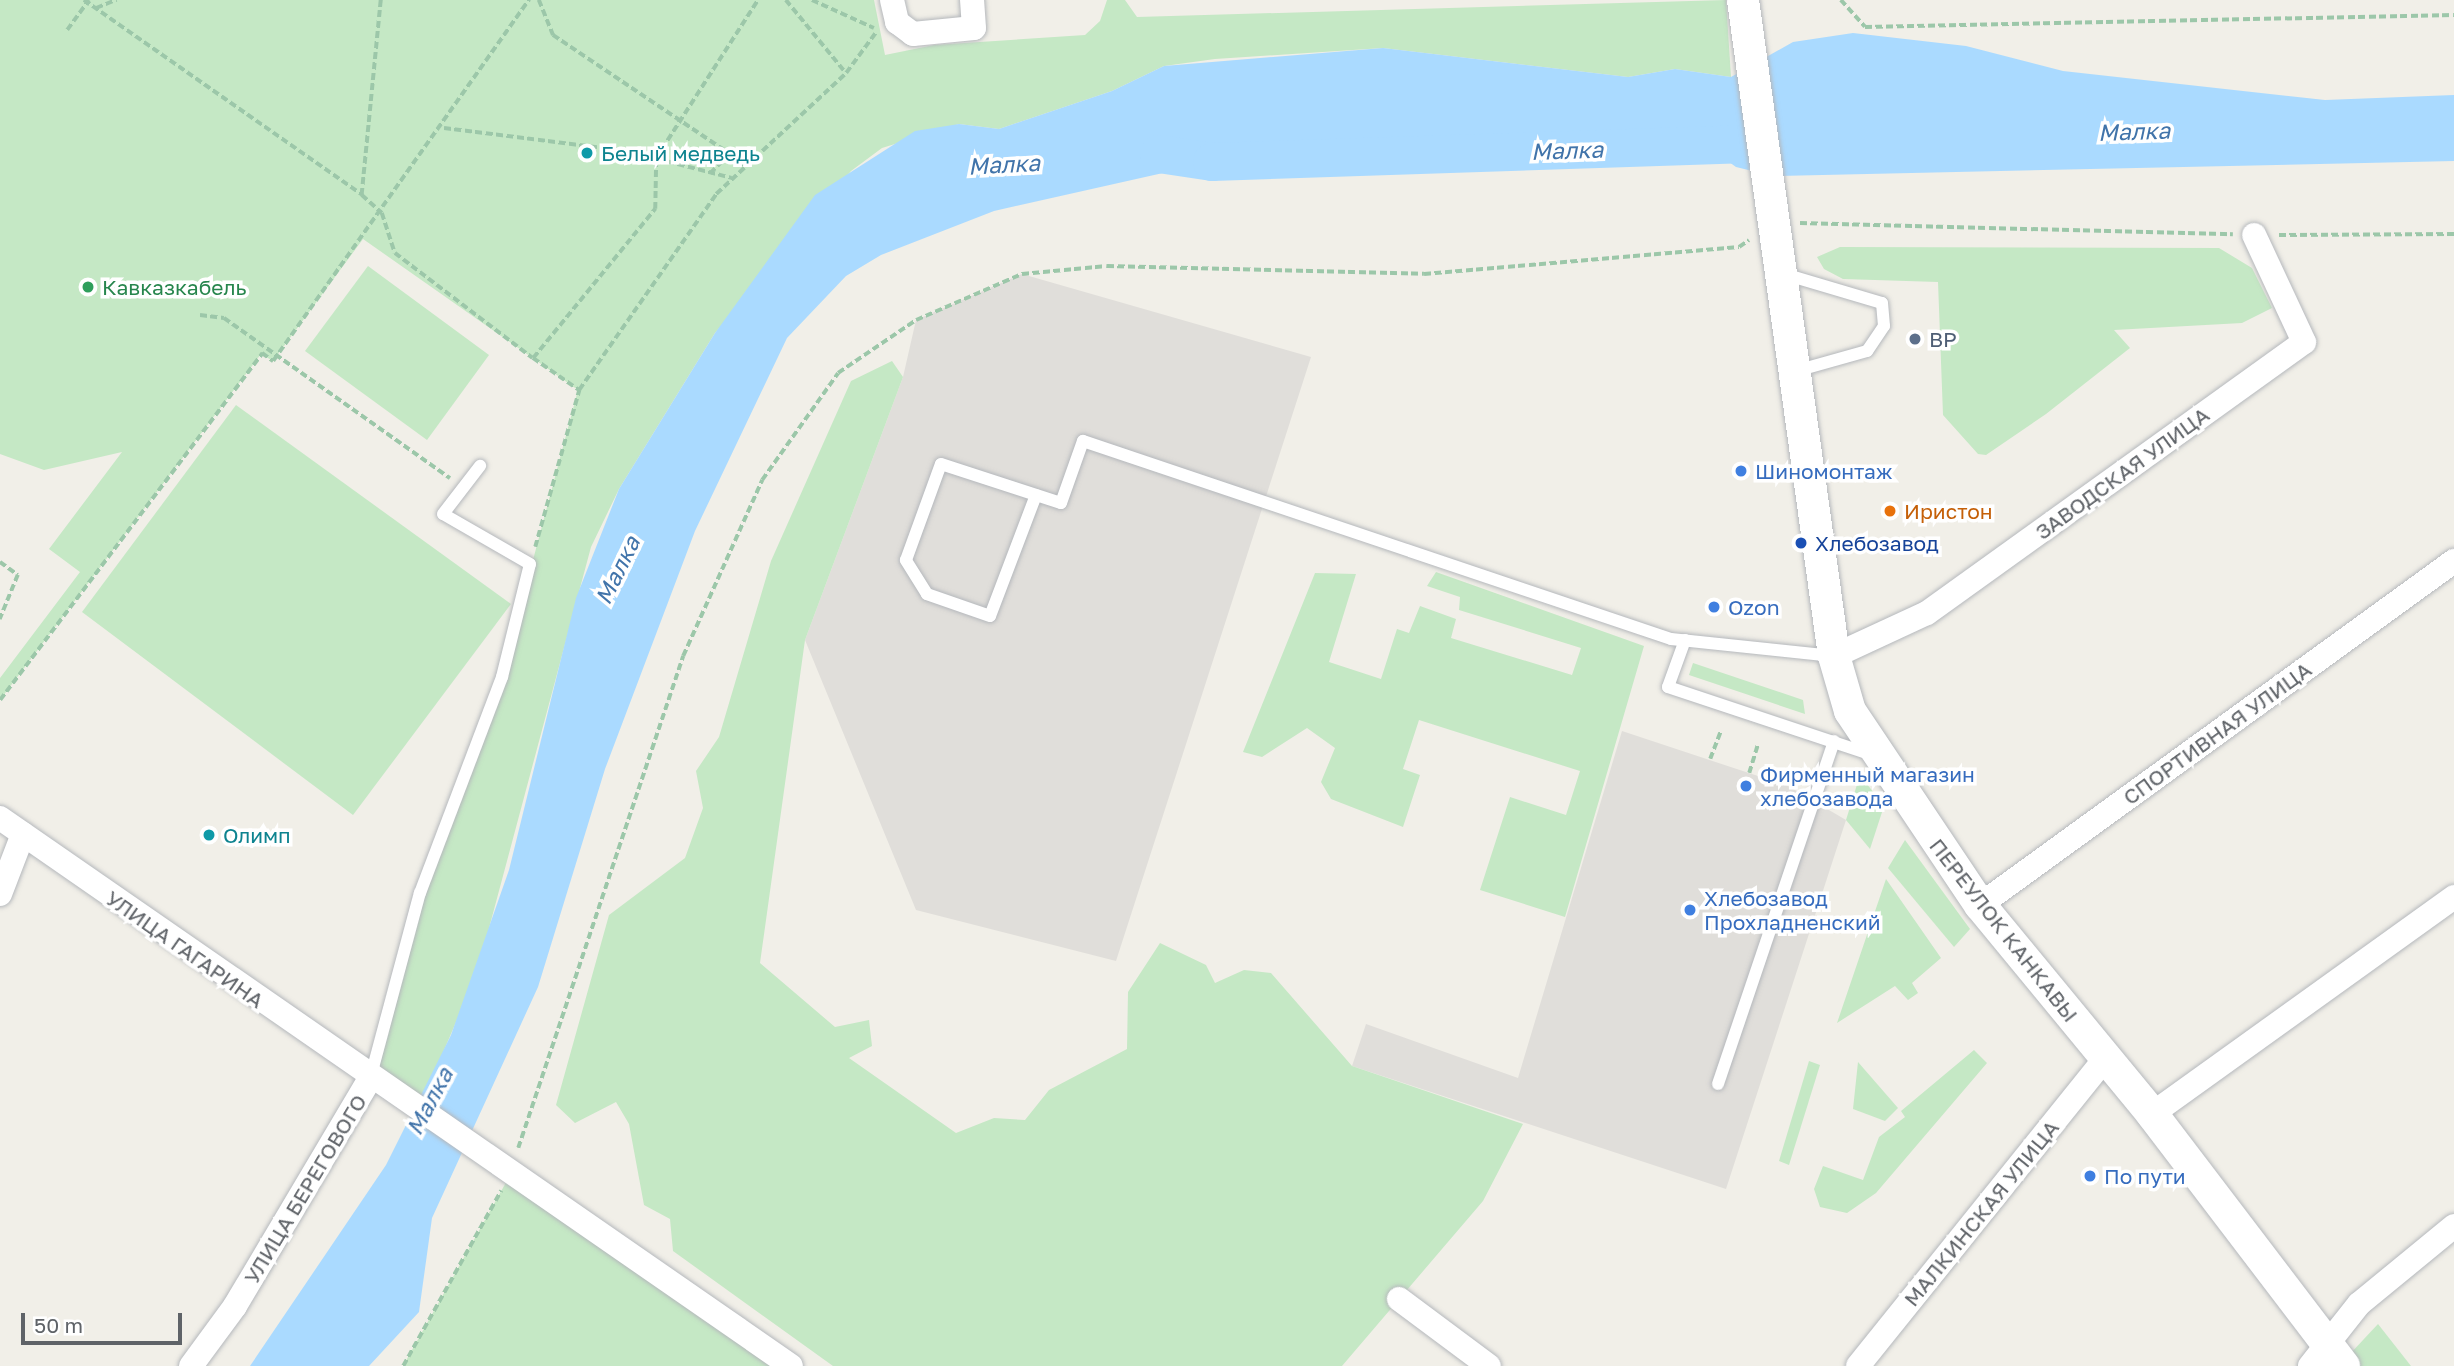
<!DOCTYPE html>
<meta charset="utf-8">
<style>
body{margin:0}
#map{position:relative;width:2454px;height:1366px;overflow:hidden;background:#f1efe8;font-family:"Golos Text",sans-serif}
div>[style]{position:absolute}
.industrial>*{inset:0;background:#e0deda}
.green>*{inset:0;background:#c5e8c5}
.water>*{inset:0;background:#aadaff}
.river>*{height:38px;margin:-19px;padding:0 19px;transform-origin:19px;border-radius:19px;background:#aadaff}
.path>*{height:3.5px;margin-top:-1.75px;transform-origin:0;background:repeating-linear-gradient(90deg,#9cc7a9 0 7px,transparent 0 10.5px)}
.roads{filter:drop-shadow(0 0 2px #b5b8bc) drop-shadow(0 0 2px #b5b8bc)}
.service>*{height:12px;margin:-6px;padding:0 6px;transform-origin:6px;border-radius:6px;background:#fff}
.minor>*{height:24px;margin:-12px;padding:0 12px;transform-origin:12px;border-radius:12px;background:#fff}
.tertiary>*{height:32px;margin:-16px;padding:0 16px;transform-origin:16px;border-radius:16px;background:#fff}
.dots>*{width:19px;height:19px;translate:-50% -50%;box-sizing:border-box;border:4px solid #fff;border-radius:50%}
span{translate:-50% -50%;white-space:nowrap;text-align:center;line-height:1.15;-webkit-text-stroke:7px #fff;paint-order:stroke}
.culture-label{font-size:21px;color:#0d838f}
.left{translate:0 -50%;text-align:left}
.leisure-label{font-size:21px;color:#27864d}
.service-label{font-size:21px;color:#4e5e75}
.shop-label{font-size:21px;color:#366cbe}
.street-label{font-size:21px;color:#5f6368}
.food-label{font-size:21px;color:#c56008}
.transit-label{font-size:21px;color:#164399}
.water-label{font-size:23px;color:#4174aa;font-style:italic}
.scale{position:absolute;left:21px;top:1313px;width:161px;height:32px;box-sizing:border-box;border:4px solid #5f6368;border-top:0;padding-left:9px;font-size:21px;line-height:24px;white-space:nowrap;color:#5f6368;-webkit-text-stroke:5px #fff;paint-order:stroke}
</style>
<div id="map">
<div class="industrial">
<div style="clip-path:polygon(1022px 274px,1311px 357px,1116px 961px,916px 910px,805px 640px,903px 377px,916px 320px)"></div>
<div style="clip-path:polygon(1622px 731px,1788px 786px,1846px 820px,1726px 1189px,1352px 1066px,1366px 1024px,1518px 1078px)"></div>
</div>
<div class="green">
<div style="clip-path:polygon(0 0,874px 0,885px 55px,934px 45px,1085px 35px,1100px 21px,1107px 0,1125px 0,1137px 17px,1726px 0,1731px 77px,1675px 69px,1628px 77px,1383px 48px,1215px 59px,1164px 66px,1112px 91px,999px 129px,959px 124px,882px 148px,851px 171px,715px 333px,619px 489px,591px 547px,477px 973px,424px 1097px,415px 1097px,370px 1079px,392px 984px,502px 677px,578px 390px,363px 239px,273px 361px,261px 354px,0 700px,0 678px,80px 572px,49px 549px,122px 452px,44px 470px,0 454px)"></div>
<div style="clip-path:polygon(1840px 247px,2219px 248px,2252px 268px,2272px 308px,2242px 323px,2114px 330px,2130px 348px,2046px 414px,1986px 455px,1978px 454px,1943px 415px,1938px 282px,1843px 279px,1824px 269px,1817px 257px)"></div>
<div style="clip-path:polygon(368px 266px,489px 355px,427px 440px,305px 351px)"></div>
<div style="clip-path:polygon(892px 361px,903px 377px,805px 640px,760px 963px,835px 1027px,869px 1020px,872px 1046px,849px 1058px,956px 1133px,994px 1118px,1025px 1120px,1049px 1090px,1127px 1049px,1128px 992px,1160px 943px,1206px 965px,1215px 983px,1244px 970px,1271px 973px,1352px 1066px,1523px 1124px,1483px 1201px,1342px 1366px,833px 1366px,673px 1251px,670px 1219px,644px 1205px,629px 1124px,616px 1102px,575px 1123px,556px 1105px,609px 915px,685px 858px,703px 808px,696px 771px,719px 737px,771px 561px,851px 381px)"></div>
<div style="clip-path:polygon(236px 405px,511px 604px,353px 815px,82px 612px)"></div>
<div style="clip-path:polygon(1436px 572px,1644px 646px,1565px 917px,1480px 890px,1510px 797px,1566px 815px,1580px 771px,1419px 720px,1403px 769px,1420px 775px,1403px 827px,1331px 799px,1321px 782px,1335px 748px,1307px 728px,1262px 757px,1243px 752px,1315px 573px,1356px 574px,1329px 662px,1381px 679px,1397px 629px,1409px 633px,1420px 606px,1456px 619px,1451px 638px,1572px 675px,1581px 648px,1459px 610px,1460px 597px,1427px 586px)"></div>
<div style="clip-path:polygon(1693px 663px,1803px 700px,1805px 714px,1689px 675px)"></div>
<div style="clip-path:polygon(1860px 775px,1884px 806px,1870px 849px,1846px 820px)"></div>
<div style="clip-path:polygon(1905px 840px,1970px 929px,1954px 947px,1888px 868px)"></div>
<div style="clip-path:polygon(1886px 879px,1941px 958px,1912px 983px,1918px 993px,1908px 1000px,1895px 986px,1837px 1023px)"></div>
<div style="clip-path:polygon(1974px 1050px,1987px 1063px,1876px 1193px,1847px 1213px,1820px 1207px,1814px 1189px,1823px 1166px,1863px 1180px,1879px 1137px,1905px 1117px,1901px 1111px)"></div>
<div style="clip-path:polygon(1809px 1061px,1820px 1065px,1789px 1165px,1779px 1161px)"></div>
<div style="clip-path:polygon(1858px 1062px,1898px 1108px,1885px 1121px,1853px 1109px)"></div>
<div style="clip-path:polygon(508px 1179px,772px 1366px,403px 1366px)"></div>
<div style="clip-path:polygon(2378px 1324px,2411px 1366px,2359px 1366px,2349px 1355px)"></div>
</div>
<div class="water">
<div style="clip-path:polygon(1853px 33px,1966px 46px,2063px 71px,2325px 100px,2454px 95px,2454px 161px,1773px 176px,1736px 167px,1707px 146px,1212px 162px,994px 211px,881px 255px,846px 276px,787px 338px,695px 531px,605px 769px,538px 987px,432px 1218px,419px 1312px,369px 1366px,250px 1366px,386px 1165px,451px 1035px,509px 870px,576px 598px,619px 489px,715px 333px,815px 195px,915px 131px,959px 124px,999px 129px,1112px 91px,1164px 66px,1383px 48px,1628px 77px,1675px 69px,1731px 77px,1793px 42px)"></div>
</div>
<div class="river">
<div style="left:1159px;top:154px;width:54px;rotate:8.6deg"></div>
<div style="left:1212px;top:162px;width:537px;rotate:-1.92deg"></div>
</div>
<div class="path">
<div style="left:84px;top:0;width:340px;rotate:35deg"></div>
<div style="left:381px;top:0;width:196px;rotate:95.6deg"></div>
<div style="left:362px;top:195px;width:27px;rotate:42deg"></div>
<div style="left:382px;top:213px;width:42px;rotate:72deg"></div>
<div style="left:395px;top:253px;width:173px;rotate:37.3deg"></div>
<div style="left:533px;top:358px;width:193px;rotate:-50.7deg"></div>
<div style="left:655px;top:209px;width:51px;rotate:-88.9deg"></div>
<div style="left:656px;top:158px;width:188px;rotate:-57.2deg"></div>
<div style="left:539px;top:0;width:38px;rotate:68deg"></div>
<div style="left:553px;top:35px;width:213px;rotate:33.9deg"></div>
<div style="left:730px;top:154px;width:28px;rotate:135deg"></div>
<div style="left:786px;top:0;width:94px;rotate:50.6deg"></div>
<div style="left:812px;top:0;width:68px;rotate:24.3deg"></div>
<div style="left:1841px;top:0;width:36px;rotate:48deg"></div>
<div style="left:1865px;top:27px;width:589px;rotate:-1.17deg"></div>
<div style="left:96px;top:8px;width:22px;rotate:-22deg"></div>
<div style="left:67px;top:30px;width:37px;rotate:-54deg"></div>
<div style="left:444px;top:128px;width:184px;rotate:7.2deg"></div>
<div style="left:627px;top:151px;width:108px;rotate:14.4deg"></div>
<div style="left:730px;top:154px;width:19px;rotate:43deg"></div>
<div style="left:1800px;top:223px;width:433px;rotate:1.5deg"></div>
<div style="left:2279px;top:235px;width:175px;rotate:-0.3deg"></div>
<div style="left:200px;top:315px;width:24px;rotate:7deg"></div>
<div style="left:224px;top:318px;width:277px;rotate:35.3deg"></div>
<div style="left:533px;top:358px;width:56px;rotate:34.8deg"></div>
<div style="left:535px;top:547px;width:163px;rotate:-74.3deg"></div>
<div style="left:579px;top:390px;width:239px;rotate:-55deg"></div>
<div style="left:716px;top:194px;width:178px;rotate:-42.9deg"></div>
<div style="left:846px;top:73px;width:52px;rotate:-53.6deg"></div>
<div style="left:0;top:562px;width:22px;rotate:36deg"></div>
<div style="left:18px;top:575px;width:48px;rotate:112.2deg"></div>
<div style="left:0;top:700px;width:435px;rotate:-52.9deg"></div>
<div style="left:262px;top:353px;width:14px;rotate:36deg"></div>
<div style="left:273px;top:361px;width:443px;rotate:-54.7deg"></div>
<div style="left:1710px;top:759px;width:30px;rotate:-69deg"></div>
<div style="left:1749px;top:773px;width:31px;rotate:-73deg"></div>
<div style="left:518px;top:1148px;width:519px;rotate:-71.46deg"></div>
<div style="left:683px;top:656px;width:193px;rotate:-65.8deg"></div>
<div style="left:762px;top:480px;width:131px;rotate:-54.6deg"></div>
<div style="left:838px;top:373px;width:94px;rotate:-34.2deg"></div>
<div style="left:916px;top:320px;width:116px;rotate:-23.5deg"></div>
<div style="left:1022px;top:274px;width:85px;rotate:-5.4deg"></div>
<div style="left:1107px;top:266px;width:317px;rotate:1.4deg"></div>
<div style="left:1424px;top:274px;width:316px;rotate:-4.9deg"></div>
<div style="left:1739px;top:247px;width:12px;rotate:-35deg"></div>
<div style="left:403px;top:1366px;width:201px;rotate:-60.8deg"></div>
</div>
<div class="roads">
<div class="service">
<div style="left:1784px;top:274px;width:102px;rotate:16.5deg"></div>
<div style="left:1882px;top:303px;width:23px;rotate:85deg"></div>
<div style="left:1884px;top:326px;width:30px;rotate:124deg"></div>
<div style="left:1867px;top:351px;width:74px;rotate:164.3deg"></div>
<div style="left:1036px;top:495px;width:129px;rotate:110.8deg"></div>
<div style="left:990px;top:616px;width:67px;rotate:-160.8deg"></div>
<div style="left:927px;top:594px;width:40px;rotate:-122deg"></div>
<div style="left:906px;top:560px;width:102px;rotate:-70deg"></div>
<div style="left:941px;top:464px;width:126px;rotate:18deg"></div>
<div style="left:1061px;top:503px;width:66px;rotate:-70.5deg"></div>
<div style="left:1083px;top:441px;width:620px;rotate:18.61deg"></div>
<div style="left:1671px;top:639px;width:163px;rotate:6deg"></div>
<div style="left:1685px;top:640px;width:50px;rotate:109.9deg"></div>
<div style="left:1668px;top:687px;width:215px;rotate:18.4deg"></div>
<div style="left:370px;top:1079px;width:193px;rotate:-75deg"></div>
<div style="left:420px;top:893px;width:231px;rotate:-69.2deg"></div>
<div style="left:502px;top:677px;width:116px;rotate:-76.1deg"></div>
<div style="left:530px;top:564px;width:100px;rotate:-150.1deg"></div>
<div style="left:443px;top:514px;width:61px;rotate:-52.4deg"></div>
<div style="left:1718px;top:1084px;width:362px;rotate:-71.3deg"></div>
</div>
<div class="minor">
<div style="left:892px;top:0;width:23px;rotate:77deg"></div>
<div style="left:897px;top:22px;width:20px;rotate:37deg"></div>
<div style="left:913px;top:34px;width:61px;rotate:-5.6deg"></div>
<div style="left:974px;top:28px;width:28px;rotate:-94deg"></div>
<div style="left:1834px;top:656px;width:102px;rotate:-24.8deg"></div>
<div style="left:1927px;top:613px;width:464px;rotate:-35.7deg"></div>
<div style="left:2304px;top:342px;width:118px;rotate:-115deg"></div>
<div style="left:0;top:818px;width:962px;rotate:34.71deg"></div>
<div style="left:0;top:894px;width:64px;rotate:-69deg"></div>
<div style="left:1980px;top:905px;width:586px;rotate:-35.97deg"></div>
<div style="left:2152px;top:1114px;width:372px;rotate:-35.7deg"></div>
<div style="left:1399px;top:1299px;width:112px;rotate:36.7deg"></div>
<div style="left:191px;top:1366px;width:74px;rotate:-53.7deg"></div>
<div style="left:235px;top:1306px;width:264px;rotate:-59.3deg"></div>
<div style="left:1858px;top:1366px;width:394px;rotate:-51.2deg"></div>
<div style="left:2310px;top:1366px;width:79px;rotate:-51.7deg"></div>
<div style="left:2359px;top:1304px;width:123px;rotate:-39.4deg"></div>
</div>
<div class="tertiary">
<div style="left:1743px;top:0;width:662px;rotate:82.1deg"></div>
<div style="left:1834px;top:656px;width:57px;rotate:73.8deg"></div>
<div style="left:1850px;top:711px;width:234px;rotate:56.2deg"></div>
<div style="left:1980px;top:905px;width:271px;rotate:50.5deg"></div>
<div style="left:2152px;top:1114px;width:317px;rotate:52.7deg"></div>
</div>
</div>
<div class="dots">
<div style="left:587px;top:153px;background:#0f9aa8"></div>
<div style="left:88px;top:287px;background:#2e9e5b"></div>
<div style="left:1915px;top:339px;background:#5c6f8a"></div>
<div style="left:1741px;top:471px;background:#3f7fe0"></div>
<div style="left:1890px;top:511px;background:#e8710a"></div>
<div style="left:1801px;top:543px;background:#1a4fb4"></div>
<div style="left:1714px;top:607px;background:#3f7fe0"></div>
<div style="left:1746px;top:786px;background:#3f7fe0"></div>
<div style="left:209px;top:835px;background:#0f9aa8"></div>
<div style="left:1690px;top:910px;background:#3f7fe0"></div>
<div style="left:2090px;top:1176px;background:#3f7fe0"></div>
</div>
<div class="culture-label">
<span class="left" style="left:601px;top:153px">Белый медведь</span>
<span class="left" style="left:223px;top:835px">Олимп</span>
</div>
<div class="leisure-label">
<span class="left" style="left:102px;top:287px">Кавказкабель</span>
</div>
<div class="service-label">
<span class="left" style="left:1929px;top:339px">BP</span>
</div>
<div class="shop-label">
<span class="left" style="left:1755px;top:471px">Шиномонтаж</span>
<span class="left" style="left:1728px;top:607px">Ozon</span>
<span class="left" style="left:1760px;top:786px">Фирменный магазин<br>хлебозавода</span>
<span class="left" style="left:1704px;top:910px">Хлебозавод<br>Прохладненский</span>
<span class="left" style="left:2104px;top:1176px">По пути</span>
</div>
<div class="street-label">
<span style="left:2122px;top:473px;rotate:-36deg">ЗАВОДСКАЯ УЛИЦА</span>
<span style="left:2217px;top:733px;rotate:-36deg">СПОРТИВНАЯ УЛИЦА</span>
<span style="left:2004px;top:930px;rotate:52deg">ПЕРЕУЛОК КАНКАВЫ</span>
<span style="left:185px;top:949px;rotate:35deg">УЛИЦА ГАГАРИНА</span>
<span style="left:305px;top:1189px;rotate:-59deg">УЛИЦА БЕРЕГОВОГО</span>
<span style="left:1981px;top:1213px;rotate:-51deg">МАЛКИНСКАЯ УЛИЦА</span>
</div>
<div class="food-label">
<span class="left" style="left:1904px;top:511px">Иристон</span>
</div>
<div class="transit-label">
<span class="left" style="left:1815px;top:543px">Хлебозавод</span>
</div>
<div class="water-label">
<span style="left:2134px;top:131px;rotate:-2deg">Малка</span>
<span style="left:1567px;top:150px;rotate:-2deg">Малка</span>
<span style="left:1004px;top:164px;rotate:-3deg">Малка</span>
<span style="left:617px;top:570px;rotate:-64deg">Малка</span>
<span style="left:429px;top:1101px;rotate:-62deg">Малка</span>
</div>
<div class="scale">50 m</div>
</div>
